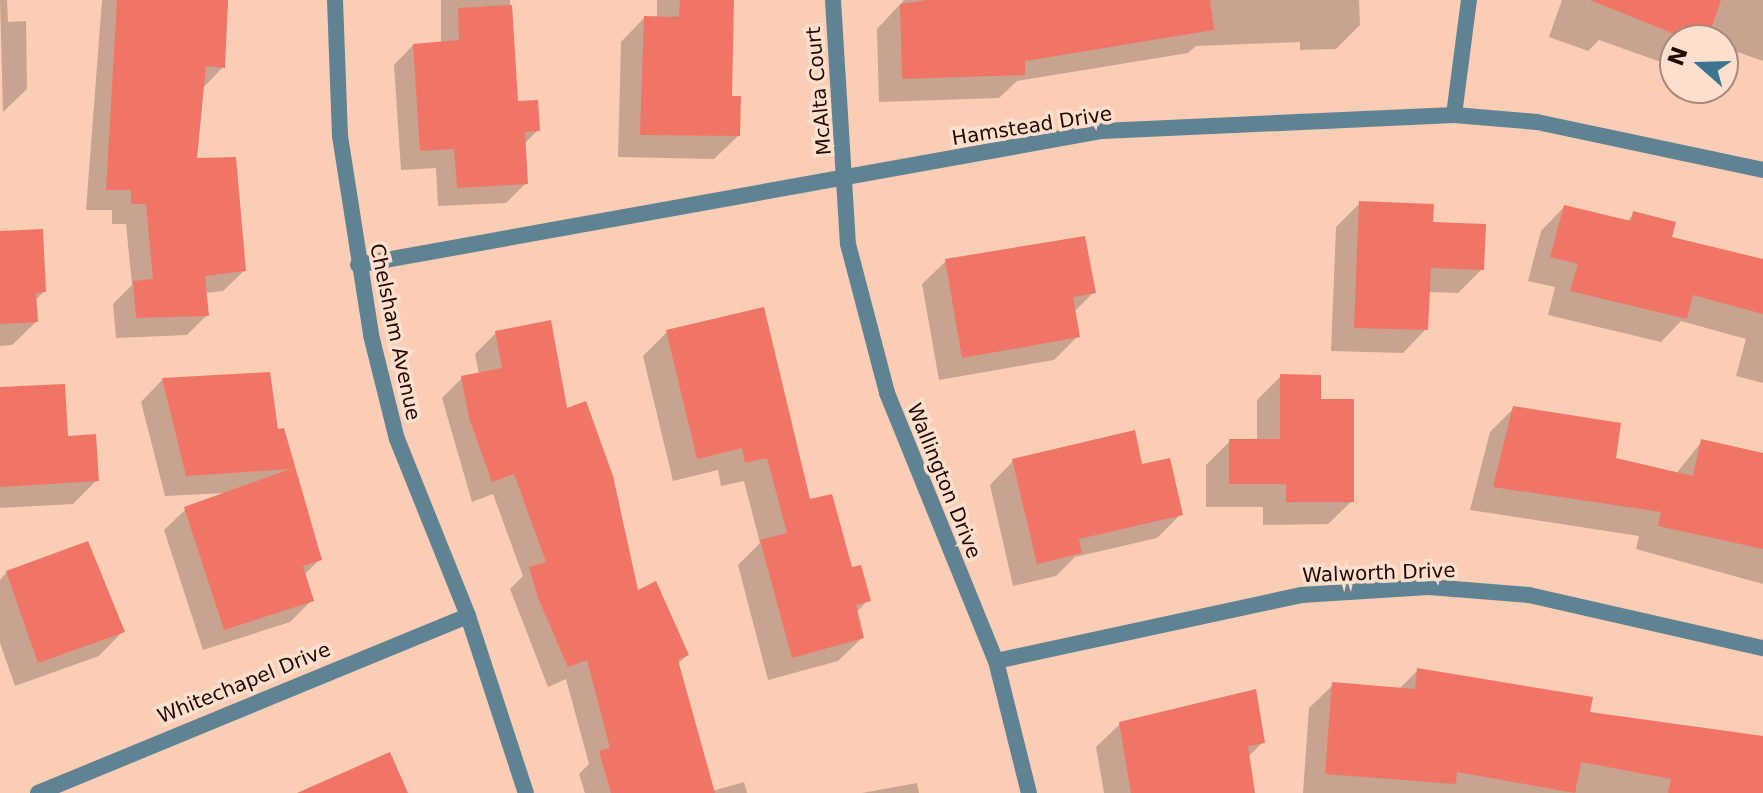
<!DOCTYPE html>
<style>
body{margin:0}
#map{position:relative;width:1763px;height:793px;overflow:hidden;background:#fbcdb4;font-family:"DejaVu Sans",sans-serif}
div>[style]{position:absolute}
.shadow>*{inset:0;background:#0003}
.building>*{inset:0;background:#f07566}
.street>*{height:16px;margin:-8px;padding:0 8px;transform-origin:8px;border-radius:8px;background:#608394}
span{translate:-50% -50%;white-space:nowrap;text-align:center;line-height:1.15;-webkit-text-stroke:7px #fedecd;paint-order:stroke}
.street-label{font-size:20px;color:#240900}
.north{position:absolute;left:1659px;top:24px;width:80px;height:80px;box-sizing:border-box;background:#fedecd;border:2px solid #a7897b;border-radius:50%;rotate:290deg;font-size:22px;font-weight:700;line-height:32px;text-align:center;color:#240900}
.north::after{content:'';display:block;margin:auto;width:28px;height:36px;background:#3c758f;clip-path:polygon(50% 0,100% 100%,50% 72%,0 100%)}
</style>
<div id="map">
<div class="shadow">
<div style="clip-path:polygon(0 0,7px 0,8px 22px,26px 21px,27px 89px,3px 112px)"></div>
<div style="clip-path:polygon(102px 0,228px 0,223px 67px,202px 89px,195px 160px,244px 271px,223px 291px,205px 293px,207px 315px,187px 335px,116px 338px,113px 304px,132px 285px,126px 224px,112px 224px,112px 210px,86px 210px)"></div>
<div style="clip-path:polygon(441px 0,510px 0,516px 103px,538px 130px,523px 145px,526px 183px,506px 203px,438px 206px,436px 168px,401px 170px,394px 65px,413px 45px,441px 44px)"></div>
<div style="clip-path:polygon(657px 0,732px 0,730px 98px,738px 136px,714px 159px,618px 157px,621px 42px,644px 18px,657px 19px)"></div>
<div style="clip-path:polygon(904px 0,1359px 0,1360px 25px,1336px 49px,1300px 50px,1300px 42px,1196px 46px,1188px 53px,1017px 81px,999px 98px,879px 102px,877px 29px)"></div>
<div style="clip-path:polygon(1562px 0,1763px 0,1763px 61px,1723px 47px,1723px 40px,1675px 40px,1675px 67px,1599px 40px,1588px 51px,1549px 37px)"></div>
<div style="clip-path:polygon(1360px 203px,1431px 223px,1482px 269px,1458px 293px,1428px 292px,1426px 329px,1403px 353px,1331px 351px,1336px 227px)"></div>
<div style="clip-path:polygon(1564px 207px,1626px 222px,1634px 214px,1670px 239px,1763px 260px,1763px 383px,1736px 376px,1746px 339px,1681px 321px,1661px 342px,1548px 315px,1555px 287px,1528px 281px,1541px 231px)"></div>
<div style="clip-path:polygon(0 233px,44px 292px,34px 301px,36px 322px,12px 345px,0 346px)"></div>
<div style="clip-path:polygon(946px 261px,1093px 293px,1073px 313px,1077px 337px,1054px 360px,939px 380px,922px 284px)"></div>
<div style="clip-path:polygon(667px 332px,808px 502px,868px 600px,856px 613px,862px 638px,838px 661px,768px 680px,738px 565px,760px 543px,744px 481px,721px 486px,718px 470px,673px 481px,643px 356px)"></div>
<div style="clip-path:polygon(496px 333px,565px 411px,636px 592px,687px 655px,678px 664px,712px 791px,744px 782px,747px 793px,585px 793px,579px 774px,589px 764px,566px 679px,548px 687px,510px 589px,523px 576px,493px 494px,472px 502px,442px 398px,462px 378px,479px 374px,475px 354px)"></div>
<div style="clip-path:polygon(268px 374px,276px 432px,282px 430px,319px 560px,304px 575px,312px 600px,290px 622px,203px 650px,164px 530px,186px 509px,227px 493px,165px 496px,141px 402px,162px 380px)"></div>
<div style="clip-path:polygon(1281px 376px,1319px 401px,1352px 501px,1328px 524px,1263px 525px,1263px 507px,1206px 507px,1206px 465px,1230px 441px,1257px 441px,1257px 400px)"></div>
<div style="clip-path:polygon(0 389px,66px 438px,97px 480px,73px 504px,0 508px)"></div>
<div style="clip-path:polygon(1514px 408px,1614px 460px,1676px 474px,1702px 441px,1763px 455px,1763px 584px,1636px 549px,1639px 536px,1470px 510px,1490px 432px)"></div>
<div style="clip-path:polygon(1013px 461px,1141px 466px,1181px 514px,1157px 538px,1075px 557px,1056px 576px,1013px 586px,990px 485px)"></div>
<div style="clip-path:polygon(7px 572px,122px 632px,99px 656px,15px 686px,0 643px,0 580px)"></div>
<div style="clip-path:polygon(1418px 670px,1591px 698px,1587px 714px,1763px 738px,1763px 793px,1303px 793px,1309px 708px,1333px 685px,1398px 690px)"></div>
<div style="clip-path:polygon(1120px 724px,1263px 742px,1247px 758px,1250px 793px,1104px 793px,1096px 747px)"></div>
<div style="clip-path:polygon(917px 783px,919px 793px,862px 793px)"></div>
</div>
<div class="building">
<div style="clip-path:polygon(117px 0,228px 0,225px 68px,206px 66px,197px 158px,236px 157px,246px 271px,205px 276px,209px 316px,136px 318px,133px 281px,153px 279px,146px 204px,131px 204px,131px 190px,106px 190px)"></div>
<div style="clip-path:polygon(680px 0,734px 0,732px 96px,741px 96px,740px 136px,640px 135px,644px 16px,679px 17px)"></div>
<div style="clip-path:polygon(927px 0,1210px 0,1214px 30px,1025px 61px,1025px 75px,902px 79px,900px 4px)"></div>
<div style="clip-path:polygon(1590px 0,1721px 0,1707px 40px,1689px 40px)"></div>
<div style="clip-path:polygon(512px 5px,518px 101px,538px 100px,540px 131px,525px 132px,528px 184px,457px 188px,454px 149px,420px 151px,413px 44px,459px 40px,458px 8px)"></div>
<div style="clip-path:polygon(1359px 201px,1434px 204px,1433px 222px,1486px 224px,1484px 270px,1431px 268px,1428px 330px,1354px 328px)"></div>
<div style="clip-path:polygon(1564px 205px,1631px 221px,1633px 211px,1676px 222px,1672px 237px,1763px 259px,1763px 314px,1693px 295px,1687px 319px,1570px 291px,1578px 264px,1550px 257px)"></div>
<div style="clip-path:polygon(43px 229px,46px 292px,36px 293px,38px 322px,0 324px,0 231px)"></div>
<div style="clip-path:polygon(1085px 236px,1096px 293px,1073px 297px,1080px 337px,962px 358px,945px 259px)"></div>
<div style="clip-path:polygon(764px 307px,810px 499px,832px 494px,852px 567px,861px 565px,871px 601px,856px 605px,864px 638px,792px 658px,760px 540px,787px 533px,767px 458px,745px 463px,742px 448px,697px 459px,666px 330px)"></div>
<div style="clip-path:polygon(551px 320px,567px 408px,586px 401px,613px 476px,638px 590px,656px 581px,689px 655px,678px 660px,715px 793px,611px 793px,599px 751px,610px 748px,587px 660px,568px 667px,538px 598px,529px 567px,546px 562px,514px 474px,492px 482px,469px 418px,461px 376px,502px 368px,495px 331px)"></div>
<div style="clip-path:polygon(270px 372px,278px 429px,284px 428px,322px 560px,303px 566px,314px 601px,224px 630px,184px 507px,290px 469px,186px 476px,162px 378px)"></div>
<div style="clip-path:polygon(1280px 374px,1321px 375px,1321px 399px,1354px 399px,1354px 502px,1286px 502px,1286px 484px,1229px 484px,1229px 439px,1280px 439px)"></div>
<div style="clip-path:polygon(65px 384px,68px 436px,96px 434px,99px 481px,0 487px,0 387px)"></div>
<div style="clip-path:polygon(1513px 406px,1621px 423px,1616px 458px,1693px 476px,1701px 439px,1763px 453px,1763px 549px,1658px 526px,1661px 512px,1493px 487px)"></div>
<div style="clip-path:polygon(1135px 430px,1142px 464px,1170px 458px,1183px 515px,1079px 539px,1082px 553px,1037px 564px,1012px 459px)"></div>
<div style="clip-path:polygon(88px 541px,125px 632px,38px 663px,6px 571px)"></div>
<div style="clip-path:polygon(1417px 668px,1593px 697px,1590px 712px,1763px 736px,1763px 793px,1668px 793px,1671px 779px,1581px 762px,1575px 793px,1457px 772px,1456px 784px,1325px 774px,1332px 682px,1415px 689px)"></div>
<div style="clip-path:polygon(1256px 689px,1265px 743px,1248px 746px,1255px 793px,1131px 793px,1119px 722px)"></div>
<div style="clip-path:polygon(390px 752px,408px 793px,297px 793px)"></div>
</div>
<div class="street">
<div style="left:335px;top:0;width:136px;rotate:87.9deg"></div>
<div style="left:340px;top:136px;width:201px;rotate:81.1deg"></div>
<div style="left:371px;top:335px;width:107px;rotate:76deg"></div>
<div style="left:397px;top:439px;width:191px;rotate:68.1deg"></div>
<div style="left:468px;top:616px;width:186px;rotate:71.9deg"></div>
<div style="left:833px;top:0;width:244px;rotate:86.5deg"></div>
<div style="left:848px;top:244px;width:154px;rotate:75.3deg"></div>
<div style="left:887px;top:393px;width:289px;rotate:67.9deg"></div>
<div style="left:996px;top:661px;width:136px;rotate:76deg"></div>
<div style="left:1454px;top:115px;width:116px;rotate:-82.6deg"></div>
<div style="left:358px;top:265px;width:756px;rotate:-10.21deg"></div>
<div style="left:1102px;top:131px;width:352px;rotate:-2.6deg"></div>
<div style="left:1454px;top:115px;width:83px;rotate:4.8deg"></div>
<div style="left:1537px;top:122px;width:231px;rotate:12deg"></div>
<div style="left:996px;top:661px;width:312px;rotate:-12.2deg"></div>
<div style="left:1301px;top:595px;width:128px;rotate:-3.6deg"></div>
<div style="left:1429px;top:587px;width:100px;rotate:4.6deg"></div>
<div style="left:1529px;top:595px;width:240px;rotate:12.8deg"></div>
<div style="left:38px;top:793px;width:465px;rotate:-22.4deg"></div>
</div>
<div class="street-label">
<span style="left:819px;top:91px;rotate:-95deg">McAlta Court</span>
<span style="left:1032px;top:126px;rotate:-9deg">Hamstead Drive</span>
<span style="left:395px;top:332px;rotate:78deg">Chelsham Avenue</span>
<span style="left:944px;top:481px;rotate:68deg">Wallington Drive</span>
<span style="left:1379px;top:573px;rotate:-2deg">Walworth Drive</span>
<span style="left:244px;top:683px;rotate:-22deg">Whitechapel Drive</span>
</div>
<div class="north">N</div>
</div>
